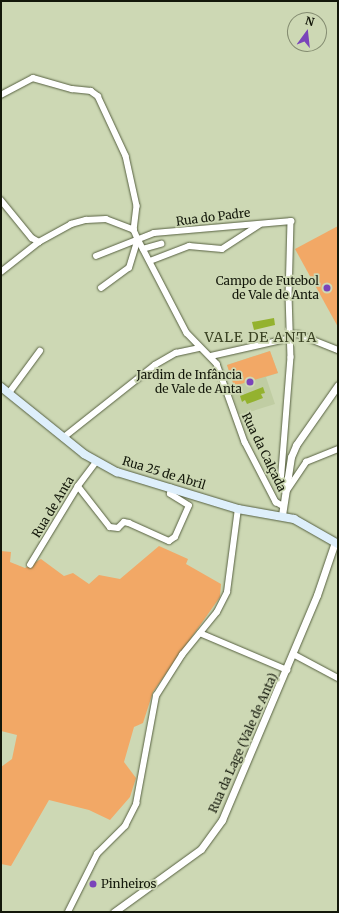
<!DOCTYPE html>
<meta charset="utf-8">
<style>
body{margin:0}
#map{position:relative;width:339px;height:913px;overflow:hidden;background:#cdd8b4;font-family:Merriweather,serif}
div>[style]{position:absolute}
.built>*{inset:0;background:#c0cda3}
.green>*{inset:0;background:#f2a866}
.building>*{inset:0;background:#94b22f}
.roads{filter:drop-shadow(0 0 1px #576141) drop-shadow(0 0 1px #576141)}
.minor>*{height:5.5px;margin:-2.75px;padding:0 2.75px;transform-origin:2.75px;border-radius:2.75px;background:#fff}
.tertiary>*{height:7px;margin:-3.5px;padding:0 3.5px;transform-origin:3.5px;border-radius:3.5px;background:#fff}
.secondary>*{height:8px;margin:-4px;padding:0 4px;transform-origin:4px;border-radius:4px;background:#deeffb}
.dots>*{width:11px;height:11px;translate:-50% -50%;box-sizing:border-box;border:2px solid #cdd8b4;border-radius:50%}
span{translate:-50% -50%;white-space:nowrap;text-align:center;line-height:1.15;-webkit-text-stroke:3.5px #cdd8b4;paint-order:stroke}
.street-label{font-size:12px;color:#13170a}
.poi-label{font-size:12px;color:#13170a}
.right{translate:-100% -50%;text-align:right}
.left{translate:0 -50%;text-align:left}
.quarter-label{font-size:14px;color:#3b4324;letter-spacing:1px}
.frame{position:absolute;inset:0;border:2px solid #13170a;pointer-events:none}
.north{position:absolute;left:287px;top:12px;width:40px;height:40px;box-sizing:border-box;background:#cdd8b4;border:1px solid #838b70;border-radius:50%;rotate:15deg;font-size:11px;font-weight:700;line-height:16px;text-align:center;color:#13170a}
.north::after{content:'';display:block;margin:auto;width:14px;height:18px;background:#7a43ba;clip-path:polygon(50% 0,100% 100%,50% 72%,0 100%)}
</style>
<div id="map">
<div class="built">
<div style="clip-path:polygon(270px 351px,278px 373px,266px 377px,275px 404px,240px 415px,230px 388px,234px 386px,227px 365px)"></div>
</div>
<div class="green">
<div style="clip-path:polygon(338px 226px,338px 327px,295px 249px)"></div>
<div style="clip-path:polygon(270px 351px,278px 373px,234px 386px,227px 365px)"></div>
<div style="clip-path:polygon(159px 546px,188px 559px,186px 564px,221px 584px,220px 597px,153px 692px,143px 723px,134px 727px,124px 762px,136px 778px,130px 797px,110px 820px,89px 810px,49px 800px,11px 866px,1px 864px,1px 767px,12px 759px,17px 735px,1px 731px,1px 551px,11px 552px,10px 562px,25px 568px,41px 559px,64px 576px,73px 573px,89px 584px,99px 575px,120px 579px)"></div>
</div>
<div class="building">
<div style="clip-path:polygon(274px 318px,275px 325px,254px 330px,252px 322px)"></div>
<div style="clip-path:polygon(263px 387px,265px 393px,261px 394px,263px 398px,247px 404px,245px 400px,242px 402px,240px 396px)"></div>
</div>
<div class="roads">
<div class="minor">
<div style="left:1px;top:95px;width:36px;rotate:-28deg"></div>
<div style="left:33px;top:78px;width:41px;rotate:15.8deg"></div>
<div style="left:72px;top:89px;width:19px;rotate:6deg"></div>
<div style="left:91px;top:91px;width:9px;rotate:36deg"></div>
<div style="left:98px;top:96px;width:66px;rotate:65deg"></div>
<div style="left:126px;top:156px;width:51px;rotate:77.6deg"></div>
<div style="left:137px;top:206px;width:24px;rotate:97deg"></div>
<div style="left:134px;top:230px;width:10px;rotate:66deg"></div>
<div style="left:138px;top:239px;width:106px;rotate:62.5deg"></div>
<div style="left:187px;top:333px;width:43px;rotate:45.9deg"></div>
<div style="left:217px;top:364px;width:83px;rotate:70.3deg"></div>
<div style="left:245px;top:442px;width:68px;rotate:62.7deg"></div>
<div style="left:276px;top:502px;width:8px;rotate:30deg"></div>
<div style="left:1px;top:200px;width:49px;rotate:50.8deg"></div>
<div style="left:32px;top:238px;width:8px;rotate:30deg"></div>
<div style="left:143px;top:249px;width:19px;rotate:-16deg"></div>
<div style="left:96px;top:256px;width:62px;rotate:-21.6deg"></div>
<div style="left:154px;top:233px;width:138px;rotate:-5deg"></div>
<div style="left:291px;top:221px;width:74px;rotate:91.5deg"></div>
<div style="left:289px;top:295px;width:62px;rotate:88.2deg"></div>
<div style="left:291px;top:357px;width:126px;rotate:94.5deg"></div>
<div style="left:281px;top:483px;width:10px;rotate:61deg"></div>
<div style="left:286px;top:492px;width:36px;rotate:-56deg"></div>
<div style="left:306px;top:462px;width:35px;rotate:-22deg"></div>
<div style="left:150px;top:261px;width:42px;rotate:-21deg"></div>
<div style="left:189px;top:246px;width:33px;rotate:5deg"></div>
<div style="left:222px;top:249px;width:44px;rotate:-33deg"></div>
<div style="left:1px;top:272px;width:48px;rotate:-38.3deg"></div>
<div style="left:39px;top:242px;width:37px;rotate:-29deg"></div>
<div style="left:71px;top:224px;width:16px;rotate:-15deg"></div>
<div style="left:86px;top:220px;width:20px;rotate:-3deg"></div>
<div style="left:106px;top:219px;width:30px;rotate:21deg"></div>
<div style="left:101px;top:288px;width:34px;rotate:-36deg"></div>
<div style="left:129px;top:268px;width:30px;rotate:-73deg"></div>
<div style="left:291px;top:334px;width:7px"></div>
<div style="left:298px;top:334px;width:43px;rotate:21.8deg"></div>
<div style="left:211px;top:356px;width:82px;rotate:-12.7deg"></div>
<div style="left:9px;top:393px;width:52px;rotate:-53.6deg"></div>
<div style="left:63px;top:438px;width:117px;rotate:-38.4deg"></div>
<div style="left:155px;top:365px;width:24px;rotate:-30deg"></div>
<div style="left:176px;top:353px;width:24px;rotate:-12deg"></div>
<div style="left:78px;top:486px;width:52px;rotate:52deg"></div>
<div style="left:110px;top:527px;width:8px;rotate:7deg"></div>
<div style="left:118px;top:528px;width:8px;rotate:-45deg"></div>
<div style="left:124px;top:522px;width:5px;rotate:11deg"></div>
<div style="left:129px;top:523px;width:44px;rotate:24.2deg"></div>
<div style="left:169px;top:541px;width:7px;rotate:-34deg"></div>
<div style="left:175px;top:537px;width:34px;rotate:-66deg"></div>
<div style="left:189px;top:506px;width:22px;rotate:-148deg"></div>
<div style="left:170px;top:494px;width:6px;rotate:-81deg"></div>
<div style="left:30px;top:565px;width:92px;rotate:-58.7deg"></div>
<div style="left:78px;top:486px;width:30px;rotate:-53deg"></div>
<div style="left:200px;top:633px;width:95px;rotate:23deg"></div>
<div style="left:293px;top:654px;width:51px;rotate:28.1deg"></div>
<div style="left:68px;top:912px;width:65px;rotate:-63.4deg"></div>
<div style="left:97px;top:854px;width:40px;rotate:-45deg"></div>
<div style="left:125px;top:826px;width:25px;rotate:-63deg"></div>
<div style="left:136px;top:804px;width:110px;rotate:-79.5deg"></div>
<div style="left:156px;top:696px;width:49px;rotate:-57.6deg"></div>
<div style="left:182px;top:655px;width:55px;rotate:-50.9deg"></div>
<div style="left:217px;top:612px;width:22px;rotate:-63deg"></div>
<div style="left:227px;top:592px;width:84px;rotate:-82.5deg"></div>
</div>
<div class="tertiary">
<div style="left:282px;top:515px;width:59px;rotate:-81.2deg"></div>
<div style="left:291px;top:457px;width:13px;rotate:-67deg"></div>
<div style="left:296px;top:445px;width:73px;rotate:-55deg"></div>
<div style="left:114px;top:912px;width:107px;rotate:-35.9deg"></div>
<div style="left:201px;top:849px;width:36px;rotate:-54deg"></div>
<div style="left:222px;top:820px;width:244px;rotate:-67.1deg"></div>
<div style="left:317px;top:595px;width:56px;rotate:-71.2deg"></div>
</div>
<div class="secondary">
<div style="left:1px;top:387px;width:107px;rotate:38.9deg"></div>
<div style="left:84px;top:454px;width:38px;rotate:29deg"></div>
<div style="left:117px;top:472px;width:127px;rotate:17deg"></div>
<div style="left:238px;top:509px;width:57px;rotate:10.1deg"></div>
<div style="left:294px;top:519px;width:51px;rotate:29.6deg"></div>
</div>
</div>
<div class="dots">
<div style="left:327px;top:288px;background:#7a43ba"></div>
<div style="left:250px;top:382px;background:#7a43ba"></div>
<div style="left:93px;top:884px;background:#7a43ba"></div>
</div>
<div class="street-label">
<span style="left:213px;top:217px;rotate:-7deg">Rua do Padre</span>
<span style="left:264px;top:452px;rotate:64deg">Rua da Calçada</span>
<span style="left:164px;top:473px;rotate:17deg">Rua 25 de Abril</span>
<span style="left:53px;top:507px;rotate:-59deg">Rua de Anta</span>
<span style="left:243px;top:743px;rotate:-66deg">Rua da Lage (Vale de Anta)</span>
</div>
<div class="poi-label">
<span class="right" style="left:319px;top:288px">Campo de Futebol<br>de Vale de Anta</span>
<span class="right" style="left:242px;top:382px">Jardim de Infância<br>de Vale de Anta</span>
<span class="left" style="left:101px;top:884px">Pinheiros</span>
</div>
<div class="quarter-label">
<span style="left:261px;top:337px">VALE DE ANTA</span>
</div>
<div class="frame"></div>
<div class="north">N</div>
</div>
